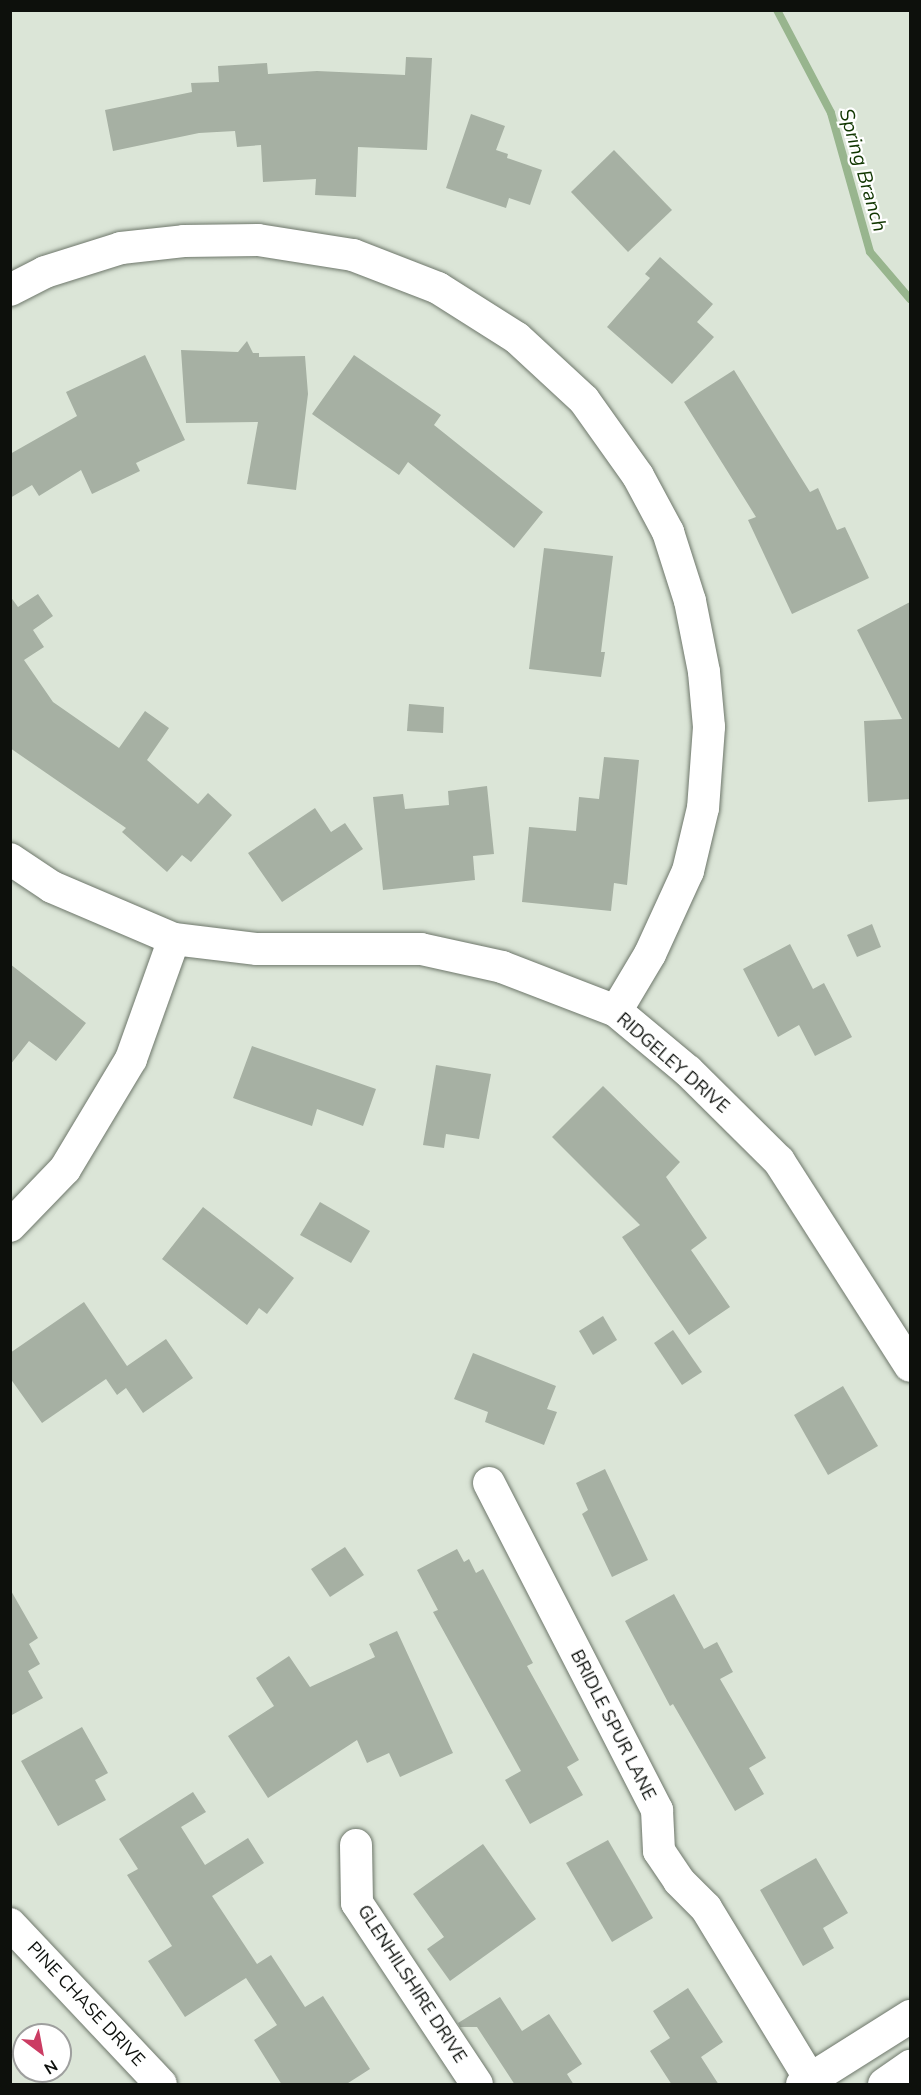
<!DOCTYPE html>
<style>
body{margin:0}
#map{position:relative;width:921px;height:2095px;overflow:hidden;background:#dbe5d7;font-family:"Nunito Sans",sans-serif}
div>[style]{position:absolute}
.stream>*{height:8px;margin:-4px;padding:0 4px;transform-origin:4px;border-radius:4px;background:#98b58e}
.building>*{inset:0;background:#a6b0a3}
.roads{filter:drop-shadow(0 0 2px #6e776b) drop-shadow(0 0 2px #6e776b)}
.street>*{height:32px;margin:-16px;padding:0 16px;transform-origin:16px;border-radius:16px;background:#fff}
.secondary>*{height:33px;margin:-16.5px;padding:0 16.5px;transform-origin:16.5px;border-radius:16.5px;background:#fff}
span{translate:-50% -50%;white-space:nowrap;text-align:center;line-height:1.15;-webkit-text-stroke:4.5px #fff;paint-order:stroke}
.street-label{font-size:18px;color:#0d100c}
.water-label{font-size:20px;color:#103600;font-style:italic}
.frame{position:absolute;inset:0;border:12px solid #0d100c;pointer-events:none}
.north{position:absolute;left:12px;top:2023px;width:60px;height:60px;box-sizing:border-box;background:#fff;border:2px solid #9e9f9e;border-radius:50%;rotate:148deg;font-size:16px;font-weight:700;line-height:24px;text-align:center;color:#0d100c}
.north::after{content:'';display:block;margin:auto;width:21px;height:27px;background:#cb3c63;clip-path:polygon(50% 0,100% 100%,50% 72%,0 100%)}
</style>
<div id="map">
<div class="stream">
<div style="left:777px;top:10px;width:116px;rotate:62.3deg"></div>
<div style="left:831px;top:113px;width:144px;rotate:74.3deg"></div>
<div style="left:870px;top:252px;width:62px;rotate:49.6deg"></div>
</div>
<div class="building">
<div style="clip-path:polygon(406px 57px,432px 58px,427px 150px,358px 147px,356px 197px,315px 195px,316px 179px,263px 182px,261px 145px,237px 147px,235px 131px,199px 133px,113px 151px,105px 110px,192px 92px,191px 83px,219px 82px,218px 66px,267px 63px,268px 74px,317px 71px,405px 75px)"></div>
<div style="clip-path:polygon(471px 114px,505px 126px,496px 150px,508px 154px,507px 158px,542px 170px,530px 205px,509px 198px,506px 208px,446px 188px)"></div>
<div style="clip-path:polygon(614px 150px,672px 210px,628px 252px,571px 192px)"></div>
<div style="clip-path:polygon(660px 257px,713px 304px,697px 322px,714px 337px,672px 384px,607px 327px,650px 278px,645px 274px)"></div>
<div style="clip-path:polygon(247px 341px,253px 353px,259px 353px,259px 357px,305px 356px,308px 394px,296px 490px,247px 484px,258px 422px,186px 423px,181px 350px,238px 352px)"></div>
<div style="clip-path:polygon(145px 355px,185px 440px,136px 463px,140px 471px,92px 494px,81px 470px,39px 496px,32px 485px,10px 498px,10px 454px,77px 416px,66px 392px)"></div>
<div style="clip-path:polygon(354px 355px,441px 415px,434px 425px,543px 512px,514px 548px,408px 462px,399px 475px,312px 414px)"></div>
<div style="clip-path:polygon(734px 370px,810px 492px,818px 488px,837px 530px,845px 527px,869px 578px,792px 614px,748px 520px,756px 517px,684px 402px)"></div>
<div style="clip-path:polygon(544px 548px,613px 556px,601px 652px,605px 652px,601px 677px,529px 669px)"></div>
<div style="clip-path:polygon(38px 594px,53px 616px,33px 630px,44px 647px,24px 660px,53px 702px,119px 748px,145px 711px,169px 728px,147px 760px,198px 804px,208px 793px,232px 815px,191px 862px,182px 855px,167px 872px,122px 832px,126px 828px,10px 748px,10px 596px,18px 607px)"></div>
<div style="clip-path:polygon(910px 602px,910px 799px,868px 802px,864px 721px,902px 719px,857px 630px)"></div>
<div style="clip-path:polygon(409px 704px,444px 707px,443px 733px,407px 731px)"></div>
<div style="clip-path:polygon(604px 757px,639px 760px,627px 885px,614px 883px,611px 911px,522px 902px,529px 827px,576px 831px,579px 797px,599px 799px)"></div>
<div style="clip-path:polygon(487px 786px,494px 854px,473px 856px,475px 880px,383px 890px,373px 797px,403px 794px,405px 809px,449px 805px,448px 791px)"></div>
<div style="clip-path:polygon(315px 808px,331px 832px,345px 823px,363px 849px,282px 902px,248px 853px)"></div>
<div style="clip-path:polygon(872px 924px,881px 947px,857px 957px,847px 935px)"></div>
<div style="clip-path:polygon(790px 944px,813px 989px,824px 983px,852px 1037px,815px 1056px,799px 1025px,778px 1037px,743px 969px)"></div>
<div style="clip-path:polygon(10px 964px,86px 1023px,56px 1061px,29px 1041px,10px 1065px)"></div>
<div style="clip-path:polygon(252px 1046px,376px 1089px,363px 1126px,317px 1109px,312px 1126px,233px 1098px)"></div>
<div style="clip-path:polygon(436px 1065px,491px 1074px,479px 1139px,446px 1134px,444px 1148px,423px 1145px)"></div>
<div style="clip-path:polygon(603px 1086px,680px 1162px,666px 1177px,707px 1238px,691px 1250px,730px 1307px,689px 1335px,622px 1237px,640px 1225px,552px 1137px)"></div>
<div style="clip-path:polygon(320px 1202px,370px 1231px,351px 1263px,300px 1235px)"></div>
<div style="clip-path:polygon(203px 1207px,294px 1278px,267px 1314px,259px 1308px,247px 1325px,162px 1259px)"></div>
<div style="clip-path:polygon(84px 1302px,127px 1366px,166px 1339px,193px 1378px,143px 1413px,126px 1388px,117px 1395px,106px 1379px,42px 1423px,10px 1378px,10px 1353px)"></div>
<div style="clip-path:polygon(603px 1316px,617px 1340px,593px 1355px,579px 1331px)"></div>
<div style="clip-path:polygon(673px 1330px,702px 1372px,682px 1385px,654px 1343px)"></div>
<div style="clip-path:polygon(473px 1353px,556px 1386px,547px 1409px,557px 1412px,544px 1445px,485px 1422px,488px 1412px,454px 1399px)"></div>
<div style="clip-path:polygon(843px 1386px,878px 1446px,828px 1475px,794px 1415px)"></div>
<div style="clip-path:polygon(605px 1469px,648px 1560px,612px 1577px,582px 1514px,588px 1510px,576px 1483px)"></div>
<div style="clip-path:polygon(345px 1547px,364px 1575px,330px 1597px,311px 1569px)"></div>
<div style="clip-path:polygon(457px 1549px,464px 1562px,469px 1559px,476px 1573px,483px 1569px,533px 1663px,527px 1666px,579px 1760px,567px 1767px,583px 1795px,530px 1824px,505px 1780px,521px 1771px,433px 1612px,438px 1610px,417px 1570px)"></div>
<div style="clip-path:polygon(10px 1589px,38px 1638px,29px 1644px,40px 1664px,28px 1671px,43px 1698px,10px 1716px)"></div>
<div style="clip-path:polygon(674px 1594px,704px 1649px,717px 1642px,733px 1672px,720px 1679px,766px 1758px,749px 1768px,764px 1794px,735px 1811px,673px 1704px,670px 1706px,625px 1621px)"></div>
<div style="clip-path:polygon(397px 1631px,453px 1753px,400px 1777px,389px 1753px,367px 1763px,357px 1740px,268px 1798px,228px 1736px,274px 1706px,256px 1678px,289px 1656px,310px 1687px,375px 1657px,369px 1644px)"></div>
<div style="clip-path:polygon(82px 1727px,108px 1773px,95px 1780px,106px 1800px,58px 1826px,21px 1761px)"></div>
<div style="clip-path:polygon(193px 1792px,206px 1812px,181px 1827px,205px 1865px,248px 1838px,264px 1863px,212px 1896px,257px 1964px,271px 1955px,305px 2007px,323px 1996px,370px 2069px,345px 2085px,282px 2085px,254px 2040px,277px 2025px,246px 1978px,185px 2017px,148px 1961px,172px 1946px,127px 1875px,138px 1869px,119px 1839px)"></div>
<div style="clip-path:polygon(608px 1840px,653px 1918px,612px 1942px,566px 1863px)"></div>
<div style="clip-path:polygon(483px 1844px,536px 1919px,450px 1981px,427px 1949px,444px 1937px,413px 1894px)"></div>
<div style="clip-path:polygon(816px 1858px,848px 1913px,823px 1928px,834px 1948px,803px 1966px,760px 1890px)"></div>
<div style="clip-path:polygon(688px 1988px,723px 2042px,701px 2057px,719px 2085px,672px 2085px,650px 2051px,670px 2038px,653px 2011px)"></div>
<div style="clip-path:polygon(500px 1997px,522px 2031px,549px 2014px,582px 2064px,567px 2074px,574px 2085px,515px 2085px,477px 2027px,460px 2027px,458px 2023px)"></div>
</div>
<div class="roads">
<div class="street">
<div style="left:10px;top:290px;width:39px;rotate:-27deg"></div>
<div style="left:45px;top:272px;width:80px;rotate:-17.5deg"></div>
<div style="left:121px;top:248px;width:63px;rotate:-6.3deg"></div>
<div style="left:184px;top:241px;width:74px;rotate:-0.8deg"></div>
<div style="left:258px;top:240px;width:96px;rotate:9deg"></div>
<div style="left:353px;top:255px;width:91px;rotate:21.2deg"></div>
<div style="left:438px;top:288px;width:93px;rotate:32.3deg"></div>
<div style="left:517px;top:338px;width:91px;rotate:42.8deg"></div>
<div style="left:584px;top:400px;width:93px;rotate:54.6deg"></div>
<div style="left:638px;top:476px;width:64px;rotate:61.8deg"></div>
<div style="left:668px;top:532px;width:72px;rotate:72.3deg"></div>
<div style="left:690px;top:601px;width:72px;rotate:78.8deg"></div>
<div style="left:704px;top:672px;width:55px;rotate:84.8deg"></div>
<div style="left:709px;top:727px;width:81px;rotate:94.2deg"></div>
<div style="left:703px;top:808px;width:65px;rotate:103.4deg"></div>
<div style="left:688px;top:871px;width:91px;rotate:114.6deg"></div>
<div style="left:650px;top:954px;width:66px;rotate:120.8deg"></div>
<div style="left:10px;top:859px;width:50px;rotate:33.7deg"></div>
<div style="left:52px;top:887px;width:133px;rotate:23.1deg"></div>
<div style="left:174px;top:939px;width:84px;rotate:6.9deg"></div>
<div style="left:257px;top:949px;width:164px"></div>
<div style="left:421px;top:949px;width:83px;rotate:12.5deg"></div>
<div style="left:502px;top:967px;width:122px;rotate:21.1deg"></div>
<div style="left:616px;top:1011px;width:94px;rotate:39.8deg"></div>
<div style="left:688px;top:1071px;width:128px;rotate:44.7deg"></div>
<div style="left:779px;top:1161px;width:243px;rotate:57.4deg"></div>
<div style="left:10px;top:1226px;width:79px;rotate:-46deg"></div>
<div style="left:65px;top:1169px;width:128px;rotate:-59deg"></div>
<div style="left:131px;top:1059px;width:127px;rotate:-70.3deg"></div>
<div style="left:489px;top:1483px;width:368px;rotate:62.8deg"></div>
<div style="left:657px;top:1810px;width:41px;rotate:87.2deg"></div>
<div style="left:659px;top:1851px;width:36px;rotate:56deg"></div>
<div style="left:679px;top:1881px;width:38px;rotate:45deg"></div>
<div style="left:706px;top:1908px;width:206px;rotate:58.7deg"></div>
<div style="left:356px;top:1845px;width:58px;rotate:89deg"></div>
<div style="left:357px;top:1903px;width:217px;rotate:56.5deg"></div>
<div style="left:10px;top:1924px;width:220px;rotate:46.7deg"></div>
</div>
<div class="secondary">
<div style="left:802px;top:2084px;width:128px;rotate:-32.2deg"></div>
<div style="left:884px;top:2084px;width:32px;rotate:-35deg"></div>
</div>
</div>
<div class="street-label">
<span style="left:673px;top:1063px;rotate:41deg">RIDGELEY DRIVE</span>
<span style="left:613px;top:1725px;rotate:63deg">BRIDLE SPUR LANE</span>
<span style="left:412px;top:1984px;rotate:57deg">GLENHILSHIRE DRIVE</span>
<span style="left:86px;top:2004px;rotate:47deg">PINE CHASE DRIVE</span>
</div>
<div class="water-label">
<span style="left:863px;top:170px;rotate:74deg">Spring Branch</span>
</div>
<div class="frame"></div>
<div class="north">N</div>
</div>
